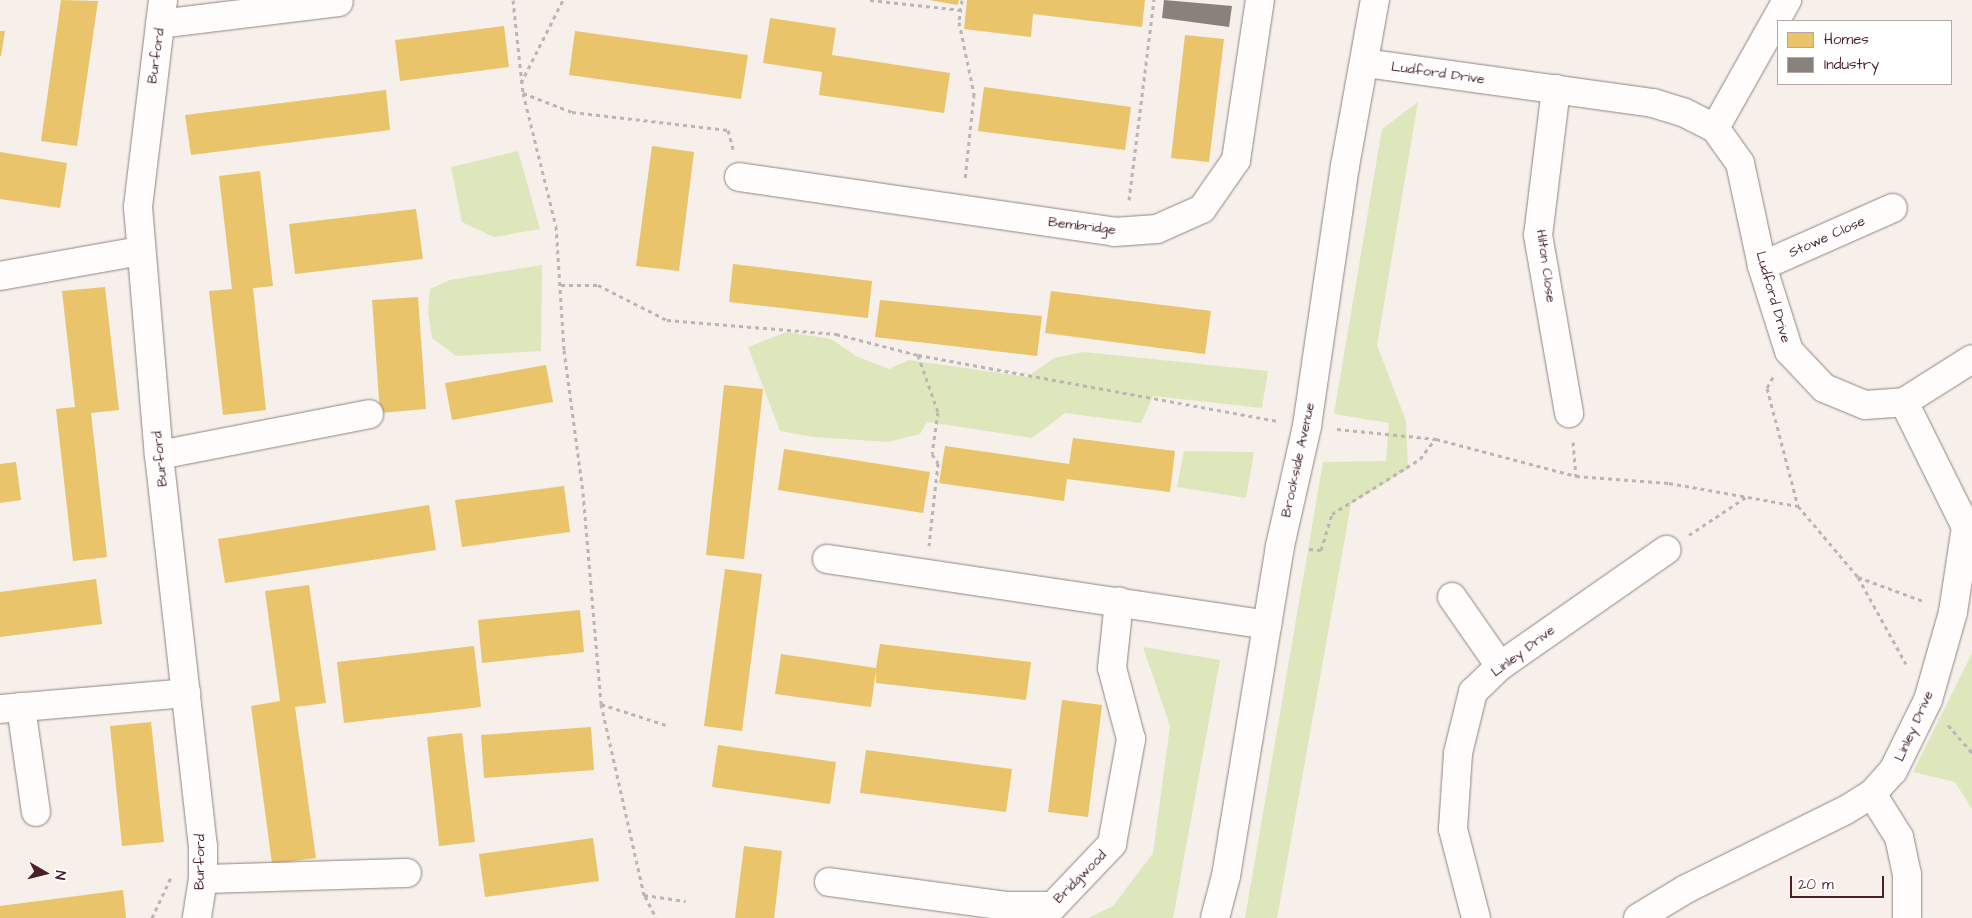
<!DOCTYPE html>
<style>
body{margin:0}
#map{position:relative;width:1972px;height:918px;overflow:hidden;background:#f6efea;font-family:"Architects Daughter",sans-serif}
div>[style]{position:absolute}
.green>*{inset:0;background:#dee7bc}
.homes>*{inset:0;background:#e9c46a}
.industry>*{inset:0;background:#8a817c}
.path>*{height:3px;margin-top:-1.5px;transform-origin:0;background:repeating-linear-gradient(90deg,#bbb5b6 0 4px,transparent 0 8px)}
.roads{filter:drop-shadow(0 0 1px #908484) drop-shadow(0 0 1px #908484)}
.minor>*{height:28px;margin:-14px;padding:0 14px;transform-origin:14px;border-radius:14px;background:#fefdfc}
span{translate:-50% -50%;white-space:nowrap;text-align:center;line-height:1.15;-webkit-text-stroke:5px #fff;paint-order:stroke}
.street-label{font-size:14px;color:#4a1f2b}
.legend{position:absolute;left:1777px;top:20px;width:175px;height:65px;box-sizing:border-box;background:#fff;border:1px solid #b7a5aa;margin:0;padding:6px 9px;list-style:none;font-size:15px;color:#4a1f2b}
.legend li{display:flex;align-items:center;gap:10px;height:25px}
.legend b{width:25px;border:1px solid #b7a5aa}
.north{position:absolute;left:20px;top:848px;width:50px;height:50px;-webkit-text-stroke:4px #fff;paint-order:stroke;rotate:98deg;font-size:14px;font-weight:700;line-height:20px;text-align:center;color:#4a1f2b}
.north::after{content:'';display:block;margin:auto;width:18px;height:22px;background:#4a1f2b;clip-path:polygon(50% 0,100% 100%,50% 72%,0 100%)}
.scale{position:absolute;left:1790px;top:876px;width:94px;height:22px;box-sizing:border-box;border:2px solid #4a1f2b;border-top:0;padding-left:6px;font-size:15px;line-height:18px;white-space:nowrap;color:#4a1f2b;-webkit-text-stroke:4px #fff;paint-order:stroke}
</style>
<div id="map">
<div class="green">
<div style="clip-path:polygon(1418px 102px,1377px 345px,1406px 421px,1408px 469px,1351px 504px,1277px 918px,1245px 918px,1323px 462px,1386px 461px,1389px 423px,1334px 414px,1382px 129px)"></div>
<div style="clip-path:polygon(518px 151px,540px 229px,494px 237px,462px 222px,451px 167px)"></div>
<div style="clip-path:polygon(542px 265px,541px 351px,456px 356px,432px 338px,428px 312px,430px 289px,450px 280px)"></div>
<div style="clip-path:polygon(786px 332px,831px 339px,856px 356px,889px 369px,909px 360px,1027px 377px,1054px 358px,1084px 352px,1268px 371px,1262px 408px,1153px 396px,1141px 423px,1065px 413px,1032px 438px,927px 422px,920px 434px,888px 442px,813px 437px,780px 431px,748px 347px)"></div>
<div style="clip-path:polygon(1184px 451px,1254px 452px,1246px 498px,1177px 487px)"></div>
<div style="clip-path:polygon(1143px 647px,1220px 660px,1173px 918px,1088px 918px,1113px 906px,1153px 853px,1170px 726px)"></div>
<div style="clip-path:polygon(1972px 653px,1972px 809px,1955px 782px,1913px 772px)"></div>
</div>
<div class="homes">
<div style="clip-path:polygon(61px 0,98px 1px,77px 146px,41px 141px)"></div>
<div style="clip-path:polygon(929px 0,959px 0,958px 5px)"></div>
<div style="clip-path:polygon(967px 0,1145px 0,1142px 27px,1033px 14px,1031px 37px,964px 29px)"></div>
<div style="clip-path:polygon(770px 18px,836px 28px,832px 55px,950px 73px,944px 113px,819px 95px,822px 72px,763px 63px)"></div>
<div style="clip-path:polygon(504px 26px,509px 67px,400px 81px,395px 40px)"></div>
<div style="clip-path:polygon(0 31px,5px 31px,1px 56px,0 56px)"></div>
<div style="clip-path:polygon(575px 31px,748px 55px,741px 99px,569px 75px)"></div>
<div style="clip-path:polygon(1185px 35px,1224px 39px,1209px 162px,1171px 158px)"></div>
<div style="clip-path:polygon(984px 87px,1131px 107px,1125px 150px,978px 131px)"></div>
<div style="clip-path:polygon(386px 90px,390px 130px,191px 155px,185px 115px)"></div>
<div style="clip-path:polygon(652px 146px,694px 152px,679px 271px,636px 266px)"></div>
<div style="clip-path:polygon(0 152px,67px 163px,60px 208px,0 199px)"></div>
<div style="clip-path:polygon(260px 171px,273px 286px,253px 288px,266px 410px,223px 415px,209px 291px,232px 289px,219px 176px)"></div>
<div style="clip-path:polygon(416px 209px,423px 259px,295px 274px,289px 224px)"></div>
<div style="clip-path:polygon(733px 264px,872px 281px,868px 318px,729px 302px)"></div>
<div style="clip-path:polygon(105px 287px,119px 410px,91px 413px,107px 557px,73px 561px,56px 409px,75px 407px,62px 291px)"></div>
<div style="clip-path:polygon(1051px 291px,1211px 311px,1205px 354px,1045px 333px)"></div>
<div style="clip-path:polygon(418px 297px,426px 409px,380px 413px,372px 300px)"></div>
<div style="clip-path:polygon(880px 300px,1042px 316px,1037px 356px,875px 337px)"></div>
<div style="clip-path:polygon(546px 365px,553px 402px,452px 420px,445px 383px)"></div>
<div style="clip-path:polygon(724px 385px,763px 389px,744px 559px,706px 555px)"></div>
<div style="clip-path:polygon(1073px 438px,1175px 451px,1170px 492px,1067px 479px,1064px 501px,939px 483px,945px 446px,1069px 464px)"></div>
<div style="clip-path:polygon(784px 449px,930px 472px,923px 513px,778px 490px)"></div>
<div style="clip-path:polygon(16px 462px,21px 500px,0 503px,0 464px)"></div>
<div style="clip-path:polygon(564px 486px,570px 532px,462px 547px,455px 500px)"></div>
<div style="clip-path:polygon(429px 505px,436px 550px,225px 583px,218px 539px)"></div>
<div style="clip-path:polygon(725px 569px,762px 574px,742px 731px,704px 726px)"></div>
<div style="clip-path:polygon(96px 579px,102px 624px,0 637px,0 592px)"></div>
<div style="clip-path:polygon(309px 585px,326px 703px,295px 707px,316px 858px,272px 864px,251px 706px,280px 701px,265px 591px)"></div>
<div style="clip-path:polygon(580px 610px,584px 652px,482px 663px,478px 620px)"></div>
<div style="clip-path:polygon(880px 644px,1031px 662px,1026px 700px,876px 683px,876px 670px,871px 707px,775px 694px,781px 654px,876px 668px)"></div>
<div style="clip-path:polygon(474px 646px,481px 707px,344px 723px,337px 662px)"></div>
<div style="clip-path:polygon(1062px 700px,1102px 705px,1088px 817px,1048px 812px)"></div>
<div style="clip-path:polygon(151px 722px,164px 842px,122px 846px,110px 726px)"></div>
<div style="clip-path:polygon(591px 727px,594px 770px,484px 778px,481px 735px)"></div>
<div style="clip-path:polygon(462px 733px,475px 842px,439px 846px,427px 737px)"></div>
<div style="clip-path:polygon(718px 745px,836px 762px,830px 804px,712px 787px)"></div>
<div style="clip-path:polygon(866px 750px,1012px 769px,1006px 812px,860px 793px)"></div>
<div style="clip-path:polygon(593px 838px,599px 881px,485px 897px,479px 854px)"></div>
<div style="clip-path:polygon(744px 846px,782px 851px,774px 918px,735px 918px)"></div>
<div style="clip-path:polygon(123px 890px,126px 918px,0 918px,0 906px)"></div>
</div>
<div class="industry">
<div style="clip-path:polygon(1164px 0,1232px 6px,1229px 27px,1162px 18px)"></div>
</div>
<div class="path">
<div style="left:513px;top:0;width:94px;rotate:83.9deg"></div>
<div style="left:523px;top:93px;width:137px;rotate:76.1deg"></div>
<div style="left:556px;top:226px;width:124px;rotate:86.3deg"></div>
<div style="left:564px;top:350px;width:144px;rotate:82.4deg"></div>
<div style="left:583px;top:493px;width:212px;rotate:85.1deg"></div>
<div style="left:601px;top:704px;width:68px;rotate:17.9deg"></div>
<div style="left:870px;top:0;width:92px;rotate:6.3deg"></div>
<div style="left:962px;top:0;width:22px;rotate:98deg"></div>
<div style="left:959px;top:22px;width:74px;rotate:78.2deg"></div>
<div style="left:974px;top:94px;width:86px;rotate:96deg"></div>
<div style="left:521px;top:83px;width:93px;rotate:-63.2deg"></div>
<div style="left:523px;top:93px;width:53px;rotate:21.2deg"></div>
<div style="left:572px;top:112px;width:157px;rotate:6.6deg"></div>
<div style="left:728px;top:130px;width:20px;rotate:75deg"></div>
<div style="left:1129px;top:200px;width:202px;rotate:-82.9deg"></div>
<div style="left:561px;top:285px;width:37px"></div>
<div style="left:598px;top:285px;width:77px;rotate:26.9deg"></div>
<div style="left:667px;top:320px;width:170px;rotate:4.7deg"></div>
<div style="left:836px;top:334px;width:85px;rotate:14.4deg"></div>
<div style="left:918px;top:355px;width:365px;rotate:10.4deg"></div>
<div style="left:918px;top:355px;width:60px;rotate:70.7deg"></div>
<div style="left:938px;top:412px;width:42px;rotate:98.1deg"></div>
<div style="left:932px;top:454px;width:11px;rotate:56deg"></div>
<div style="left:938px;top:463px;width:83px;rotate:96.2deg"></div>
<div style="left:1773px;top:377px;width:13px;rotate:119deg"></div>
<div style="left:1767px;top:388px;width:122px;rotate:75.3deg"></div>
<div style="left:1337px;top:429px;width:100px;rotate:5.8deg"></div>
<div style="left:1436px;top:439px;width:145px;rotate:14.8deg"></div>
<div style="left:1576px;top:476px;width:93px;rotate:4.3deg"></div>
<div style="left:1669px;top:483px;width:131px;rotate:10.1deg"></div>
<div style="left:1798px;top:506px;width:93px;rotate:49.8deg"></div>
<div style="left:1858px;top:577px;width:72px;rotate:20.2deg"></div>
<div style="left:1573px;top:442px;width:34px;rotate:85deg"></div>
<div style="left:1689px;top:535px;width:69px;rotate:-33.7deg"></div>
<div style="left:1309px;top:549px;width:12px;rotate:5deg"></div>
<div style="left:1321px;top:550px;width:38px;rotate:-73deg"></div>
<div style="left:1332px;top:514px;width:104px;rotate:-32deg"></div>
<div style="left:1420px;top:459px;width:25px;rotate:-53deg"></div>
<div style="left:1858px;top:577px;width:99px;rotate:61.1deg"></div>
<div style="left:601px;top:704px;width:196px;rotate:77.3deg"></div>
<div style="left:644px;top:895px;width:42px;rotate:8.1deg"></div>
<div style="left:1948px;top:725px;width:37px;rotate:49deg"></div>
<div style="left:645px;top:896px;width:25px;rotate:63deg"></div>
<div style="left:152px;top:918px;width:47px;rotate:-65.1deg"></div>
</div>
<div class="roads">
<div class="minor">
<div style="left:163px;top:0;width:209px;rotate:96.9deg"></div>
<div style="left:138px;top:207px;width:249px;rotate:85.2deg"></div>
<div style="left:159px;top:455px;width:393px;rotate:83.6deg"></div>
<div style="left:203px;top:846px;width:33px;rotate:90deg"></div>
<div style="left:203px;top:879px;width:39px;rotate:99deg"></div>
<div style="left:160px;top:24px;width:180px;rotate:-7deg"></div>
<div style="left:1365px;top:63px;width:291px;rotate:7.9deg"></div>
<div style="left:1653px;top:103px;width:31px;rotate:17deg"></div>
<div style="left:1683px;top:112px;width:36px;rotate:27deg"></div>
<div style="left:1715px;top:128px;width:43px;rotate:54.5deg"></div>
<div style="left:1740px;top:163px;width:105px;rotate:77.9deg"></div>
<div style="left:1762px;top:266px;width:89px;rotate:72.4deg"></div>
<div style="left:1789px;top:351px;width:51px;rotate:46.6deg"></div>
<div style="left:1824px;top:388px;width:44px;rotate:22.5deg"></div>
<div style="left:1865px;top:405px;width:39px;rotate:-4deg"></div>
<div style="left:1904px;top:402px;width:80px;rotate:-32.3deg"></div>
<div style="left:1556px;top:89px;width:147px;rotate:97deg"></div>
<div style="left:1538px;top:235px;width:181px;rotate:80.1deg"></div>
<div style="left:1715px;top:128px;width:147px;rotate:-60.6deg"></div>
<div style="left:739px;top:177px;width:379px;rotate:8.3deg"></div>
<div style="left:1114px;top:232px;width:43px;rotate:-4deg"></div>
<div style="left:1157px;top:229px;width:49px;rotate:-24deg"></div>
<div style="left:1202px;top:209px;width:60px;rotate:-55.2deg"></div>
<div style="left:1236px;top:160px;width:162px;rotate:-81.5deg"></div>
<div style="left:1762px;top:266px;width:143px;rotate:-23.9deg"></div>
<div style="left:0;top:276px;width:142px;rotate:-10.1deg"></div>
<div style="left:159px;top:455px;width:214px;rotate:-11deg"></div>
<div style="left:827px;top:559px;width:445px;rotate:8.5deg"></div>
<div style="left:1452px;top:597px;width:84px;rotate:55.2deg"></div>
<div style="left:21px;top:707px;width:106px;rotate:81.9deg"></div>
<div style="left:0;top:709px;width:187px;rotate:-4.9deg"></div>
<div style="left:1872px;top:794px;width:51px;rotate:57.9deg"></div>
<div style="left:1899px;top:837px;width:38px;rotate:78deg"></div>
<div style="left:1907px;top:874px;width:44px;rotate:90deg"></div>
<div style="left:203px;top:879px;width:204px;rotate:-1.7deg"></div>
<div style="left:829px;top:882px;width:180px;rotate:7.7deg"></div>
<div style="left:1007px;top:906px;width:46px"></div>
<div style="left:1053px;top:906px;width:86px;rotate:-46.4deg"></div>
<div style="left:1112px;top:844px;width:107px;rotate:-79.7deg"></div>
<div style="left:1131px;top:739px;width:73px;rotate:-105deg"></div>
<div style="left:1112px;top:668px;width:67px;rotate:-84deg"></div>
<div style="left:1215px;top:918px;width:43px;rotate:-75.3deg"></div>
<div style="left:1226px;top:876px;width:334px;rotate:-80.7deg"></div>
<div style="left:1280px;top:546px;width:123px;rotate:-77.3deg"></div>
<div style="left:1307px;top:426px;width:263px;rotate:-81.7deg"></div>
<div style="left:1345px;top:166px;width:169px;rotate:-79.8deg"></div>
<div style="left:1476px;top:918px;width:92px;rotate:-104.5deg"></div>
<div style="left:1453px;top:829px;width:76px;rotate:-86.2deg"></div>
<div style="left:1458px;top:753px;width:63px;rotate:-76.2deg"></div>
<div style="left:1473px;top:692px;width:37px;rotate:-44deg"></div>
<div style="left:1500px;top:666px;width:203px;rotate:-34.9deg"></div>
<div style="left:1638px;top:918px;width:56px;rotate:-31.1deg"></div>
<div style="left:1686px;top:889px;width:178px;rotate:-26.3deg"></div>
<div style="left:1846px;top:810px;width:31px;rotate:-32deg"></div>
<div style="left:1872px;top:794px;width:31px;rotate:-48deg"></div>
<div style="left:1893px;top:771px;width:79px;rotate:-63.8deg"></div>
<div style="left:1928px;top:700px;width:91px;rotate:-74.1deg"></div>
<div style="left:1953px;top:612px;width:86px;rotate:-81.3deg"></div>
<div style="left:1966px;top:527px;width:140px;rotate:-116.4deg"></div>
</div>
</div>
<div class="street-label">
<span style="left:156px;top:56px;rotate:-82deg">Burford</span>
<span style="left:1438px;top:73px;rotate:8deg">Ludford Drive</span>
<span style="left:1082px;top:226px;rotate:7deg">Bembridge</span>
<span style="left:1827px;top:237px;rotate:-24deg">Stowe Close</span>
<span style="left:1546px;top:266px;rotate:82deg">Hilton Close</span>
<span style="left:1773px;top:297px;rotate:74deg">Ludford Drive</span>
<span style="left:160px;top:459px;rotate:-96deg">Burford</span>
<span style="left:1298px;top:460px;rotate:-78deg">Brookside Avenue</span>
<span style="left:1523px;top:651px;rotate:-37deg">Linley Drive</span>
<span style="left:1914px;top:726px;rotate:-66deg">Linley Drive</span>
<span style="left:200px;top:862px;rotate:-89deg">Burford</span>
<span style="left:1080px;top:877px;rotate:-45deg">Bridgwood</span>
</div>
<ul class="legend">
<li><b style="height:14px;background:#e9c46a"></b>Homes</li>
<li><b style="height:14px;background:#8a817c"></b>Industry</li>
</ul>
<div class="north">N</div>
<div class="scale">20 m</div>
</div>
